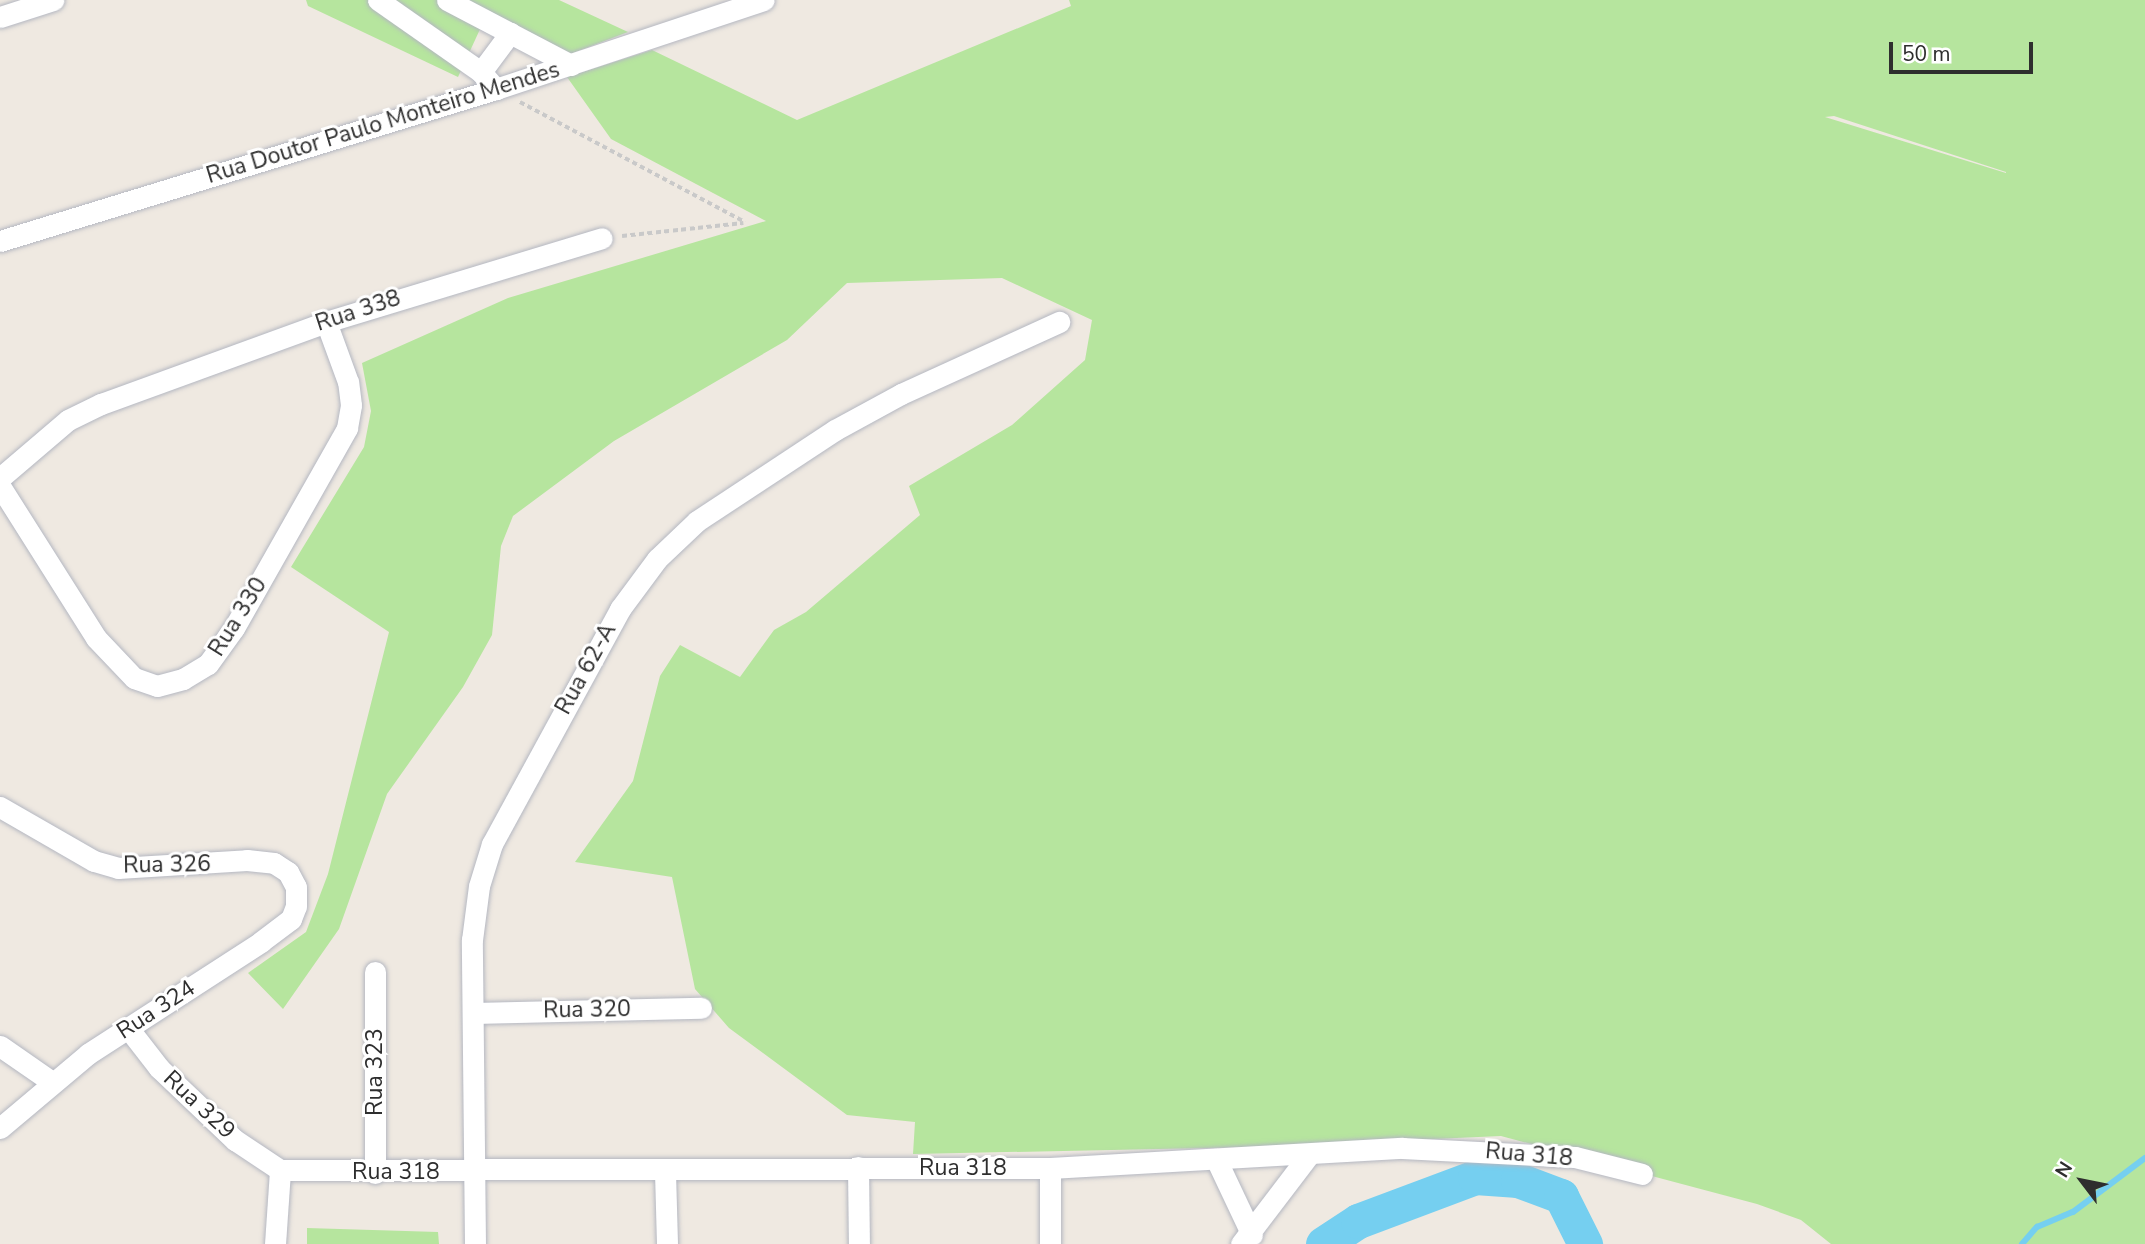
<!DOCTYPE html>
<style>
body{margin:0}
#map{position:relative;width:2145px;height:1244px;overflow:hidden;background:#efe9e1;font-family:"Nunito Sans",sans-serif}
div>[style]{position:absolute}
.green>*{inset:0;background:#b6e59e}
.stream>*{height:6px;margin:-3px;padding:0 3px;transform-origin:3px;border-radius:3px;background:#75cff0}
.river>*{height:35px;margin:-17.5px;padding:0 17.5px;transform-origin:17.5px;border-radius:17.5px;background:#75cff0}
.path>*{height:3.5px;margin-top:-1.75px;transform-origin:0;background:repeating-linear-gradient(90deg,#c9c9c9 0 5px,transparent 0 8.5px)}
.roads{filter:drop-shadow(0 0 2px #b4b7c1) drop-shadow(0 0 2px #b4b7c1)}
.minor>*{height:21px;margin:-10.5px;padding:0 10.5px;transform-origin:10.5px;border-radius:10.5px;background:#fff}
span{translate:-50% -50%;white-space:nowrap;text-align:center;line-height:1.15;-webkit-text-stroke:6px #fff;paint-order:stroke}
.street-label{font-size:23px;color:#2e2e2e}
.north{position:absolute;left:2047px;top:1146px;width:70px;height:70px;-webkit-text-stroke:5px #fff;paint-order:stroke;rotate:302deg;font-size:19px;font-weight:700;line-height:28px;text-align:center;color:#2e2e2e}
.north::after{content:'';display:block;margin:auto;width:24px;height:32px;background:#2e2e2e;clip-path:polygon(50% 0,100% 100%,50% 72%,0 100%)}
.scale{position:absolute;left:1889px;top:42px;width:144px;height:32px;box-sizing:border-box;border:4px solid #2e2e2e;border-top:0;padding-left:9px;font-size:21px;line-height:24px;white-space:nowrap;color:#2e2e2e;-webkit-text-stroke:5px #fff;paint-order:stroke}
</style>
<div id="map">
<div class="green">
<div style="clip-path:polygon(306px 0,559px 0,628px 32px,565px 56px,487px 14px,458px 77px,308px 6px)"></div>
<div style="clip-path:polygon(evenodd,1069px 0,2145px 0,2145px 1244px,1831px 1244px,1801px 1220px,1757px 1204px,1501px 1136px,1254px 1147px,913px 1154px,915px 1122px,847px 1115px,729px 1028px,695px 989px,672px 877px,575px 862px,633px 781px,660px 676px,680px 645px,740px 677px,774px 630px,806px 612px,920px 515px,909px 486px,1012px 425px,1085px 360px,1092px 320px,1002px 278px,847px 283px,787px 340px,614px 441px,513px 516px,501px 546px,492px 635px,463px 687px,387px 794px,339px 929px,283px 1009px,248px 973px,306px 932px,328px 874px,389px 632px,291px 567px,364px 447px,371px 411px,362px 363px,508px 298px,766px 221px,611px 139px,567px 77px,652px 50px,797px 120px,1071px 6px,1069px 0,1834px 116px,2006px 172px,2006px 173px,1825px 117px,1834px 116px)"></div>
<div style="clip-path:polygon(307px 1228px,438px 1232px,439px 1244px,307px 1244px)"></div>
</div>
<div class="stream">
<div style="left:2022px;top:1244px;width:23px;rotate:-49deg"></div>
<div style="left:2037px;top:1227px;width:39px;rotate:-23deg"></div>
<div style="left:2073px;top:1212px;width:90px;rotate:-36.9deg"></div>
</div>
<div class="river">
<div style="left:1323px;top:1244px;width:42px;rotate:-33.3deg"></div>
<div style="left:1358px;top:1221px;width:125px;rotate:-20.6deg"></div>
<div style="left:1475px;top:1177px;width:43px;rotate:4deg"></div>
<div style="left:1518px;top:1180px;width:46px;rotate:20.4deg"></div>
<div style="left:1561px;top:1196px;width:54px;rotate:63.4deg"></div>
</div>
<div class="path">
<div style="left:520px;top:102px;width:255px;rotate:28.1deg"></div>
<div style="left:622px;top:236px;width:122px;rotate:-6.1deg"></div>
</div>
<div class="roads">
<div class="minor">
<div style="left:378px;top:0;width:126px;rotate:35deg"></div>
<div style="left:481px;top:72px;width:23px;rotate:49deg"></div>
<div style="left:447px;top:0;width:140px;rotate:27.7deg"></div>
<div style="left:0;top:17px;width:56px;rotate:-17.8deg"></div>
<div style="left:481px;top:72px;width:49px;rotate:-53.4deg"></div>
<div style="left:0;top:241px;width:519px;rotate:-17.04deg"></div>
<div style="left:496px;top:89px;width:282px;rotate:-18.4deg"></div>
<div style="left:0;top:478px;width:89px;rotate:-40.5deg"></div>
<div style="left:68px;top:420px;width:37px;rotate:-26deg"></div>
<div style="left:101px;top:404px;width:239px;rotate:-20deg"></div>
<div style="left:326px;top:322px;width:288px;rotate:-16.9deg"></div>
<div style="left:0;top:486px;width:180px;rotate:57.7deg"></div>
<div style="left:96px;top:638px;width:55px;rotate:46.5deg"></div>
<div style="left:134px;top:678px;width:24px;rotate:19deg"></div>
<div style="left:157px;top:686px;width:27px;rotate:-15deg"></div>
<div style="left:183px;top:679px;width:29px;rotate:-31deg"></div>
<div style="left:208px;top:664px;width:44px;rotate:-54.2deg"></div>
<div style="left:234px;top:628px;width:230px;rotate:-60.5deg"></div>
<div style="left:347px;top:428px;width:23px;rotate:-80deg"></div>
<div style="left:351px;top:405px;width:23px;rotate:-97deg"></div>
<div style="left:348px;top:382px;width:64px;rotate:-110.1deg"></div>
<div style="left:0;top:807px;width:108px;rotate:29.9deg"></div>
<div style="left:94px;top:861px;width:25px;rotate:16deg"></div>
<div style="left:118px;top:868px;width:129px;rotate:-3.5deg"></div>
<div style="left:247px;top:860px;width:27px;rotate:6deg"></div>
<div style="left:274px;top:863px;width:17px;rotate:33deg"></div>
<div style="left:288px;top:872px;width:17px;rotate:62deg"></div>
<div style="left:296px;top:887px;width:19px;rotate:90deg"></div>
<div style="left:296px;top:906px;width:14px;rotate:111deg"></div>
<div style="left:291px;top:919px;width:38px;rotate:143deg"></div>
<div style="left:261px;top:942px;width:206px;rotate:147.1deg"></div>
<div style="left:88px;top:1054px;width:115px;rotate:139.9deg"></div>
<div style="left:375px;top:972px;width:201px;rotate:90deg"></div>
<div style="left:473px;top:1013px;width:228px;rotate:-1.3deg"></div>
<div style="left:128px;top:1028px;width:51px;rotate:52.2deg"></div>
<div style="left:159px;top:1068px;width:105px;rotate:43.5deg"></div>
<div style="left:235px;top:1140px;width:54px;rotate:33.7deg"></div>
<div style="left:0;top:1046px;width:63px;rotate:34.7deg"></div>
<div style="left:1216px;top:1159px;width:84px;rotate:64.7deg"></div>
<div style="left:858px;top:1167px;width:77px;rotate:89.3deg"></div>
<div style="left:280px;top:1170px;width:770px;rotate:-0.15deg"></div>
<div style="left:1050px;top:1168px;width:353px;rotate:-3.3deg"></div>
<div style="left:1402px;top:1148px;width:173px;rotate:3deg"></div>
<div style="left:1575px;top:1157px;width:69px;rotate:14.2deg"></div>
<div style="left:665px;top:1172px;width:72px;rotate:88.4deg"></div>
<div style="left:275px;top:1244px;width:74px;rotate:-86.1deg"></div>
<div style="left:475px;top:1244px;width:304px;rotate:-90.6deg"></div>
<div style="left:472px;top:940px;width:54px;rotate:-82.6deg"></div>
<div style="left:479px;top:886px;width:44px;rotate:-72.8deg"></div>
<div style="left:492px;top:844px;width:268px;rotate:-61.4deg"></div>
<div style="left:620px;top:609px;width:62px;rotate:-53.5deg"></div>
<div style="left:657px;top:559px;width:55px;rotate:-43.5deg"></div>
<div style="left:697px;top:521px;width:165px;rotate:-33.4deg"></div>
<div style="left:835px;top:430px;width:75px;rotate:-28.6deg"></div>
<div style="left:901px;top:394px;width:174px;rotate:-24.5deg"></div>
<div style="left:1050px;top:1244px;width:76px;rotate:-90deg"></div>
<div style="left:1241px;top:1244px;width:111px;rotate:-52.7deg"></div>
</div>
</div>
<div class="street-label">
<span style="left:383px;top:123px;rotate:-17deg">Rua Doutor Paulo Monteiro Mendes</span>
<span style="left:358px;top:311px;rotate:-18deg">Rua 338</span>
<span style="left:238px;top:617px;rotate:-58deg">Rua 330</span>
<span style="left:586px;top:669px;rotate:-61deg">Rua 62-A</span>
<span style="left:167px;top:865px;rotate:-1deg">Rua 326</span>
<span style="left:156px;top:1010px;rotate:-33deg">Rua 324</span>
<span style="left:587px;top:1010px;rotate:-1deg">Rua 320</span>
<span style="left:375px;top:1072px;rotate:-90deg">Rua 323</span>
<span style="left:199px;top:1105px;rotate:43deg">Rua 329</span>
<span style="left:1529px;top:1155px;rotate:5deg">Rua 318</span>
<span style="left:963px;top:1168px">Rua 318</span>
<span style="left:396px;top:1172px">Rua 318</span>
</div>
<div class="north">N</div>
<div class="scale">50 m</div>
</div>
